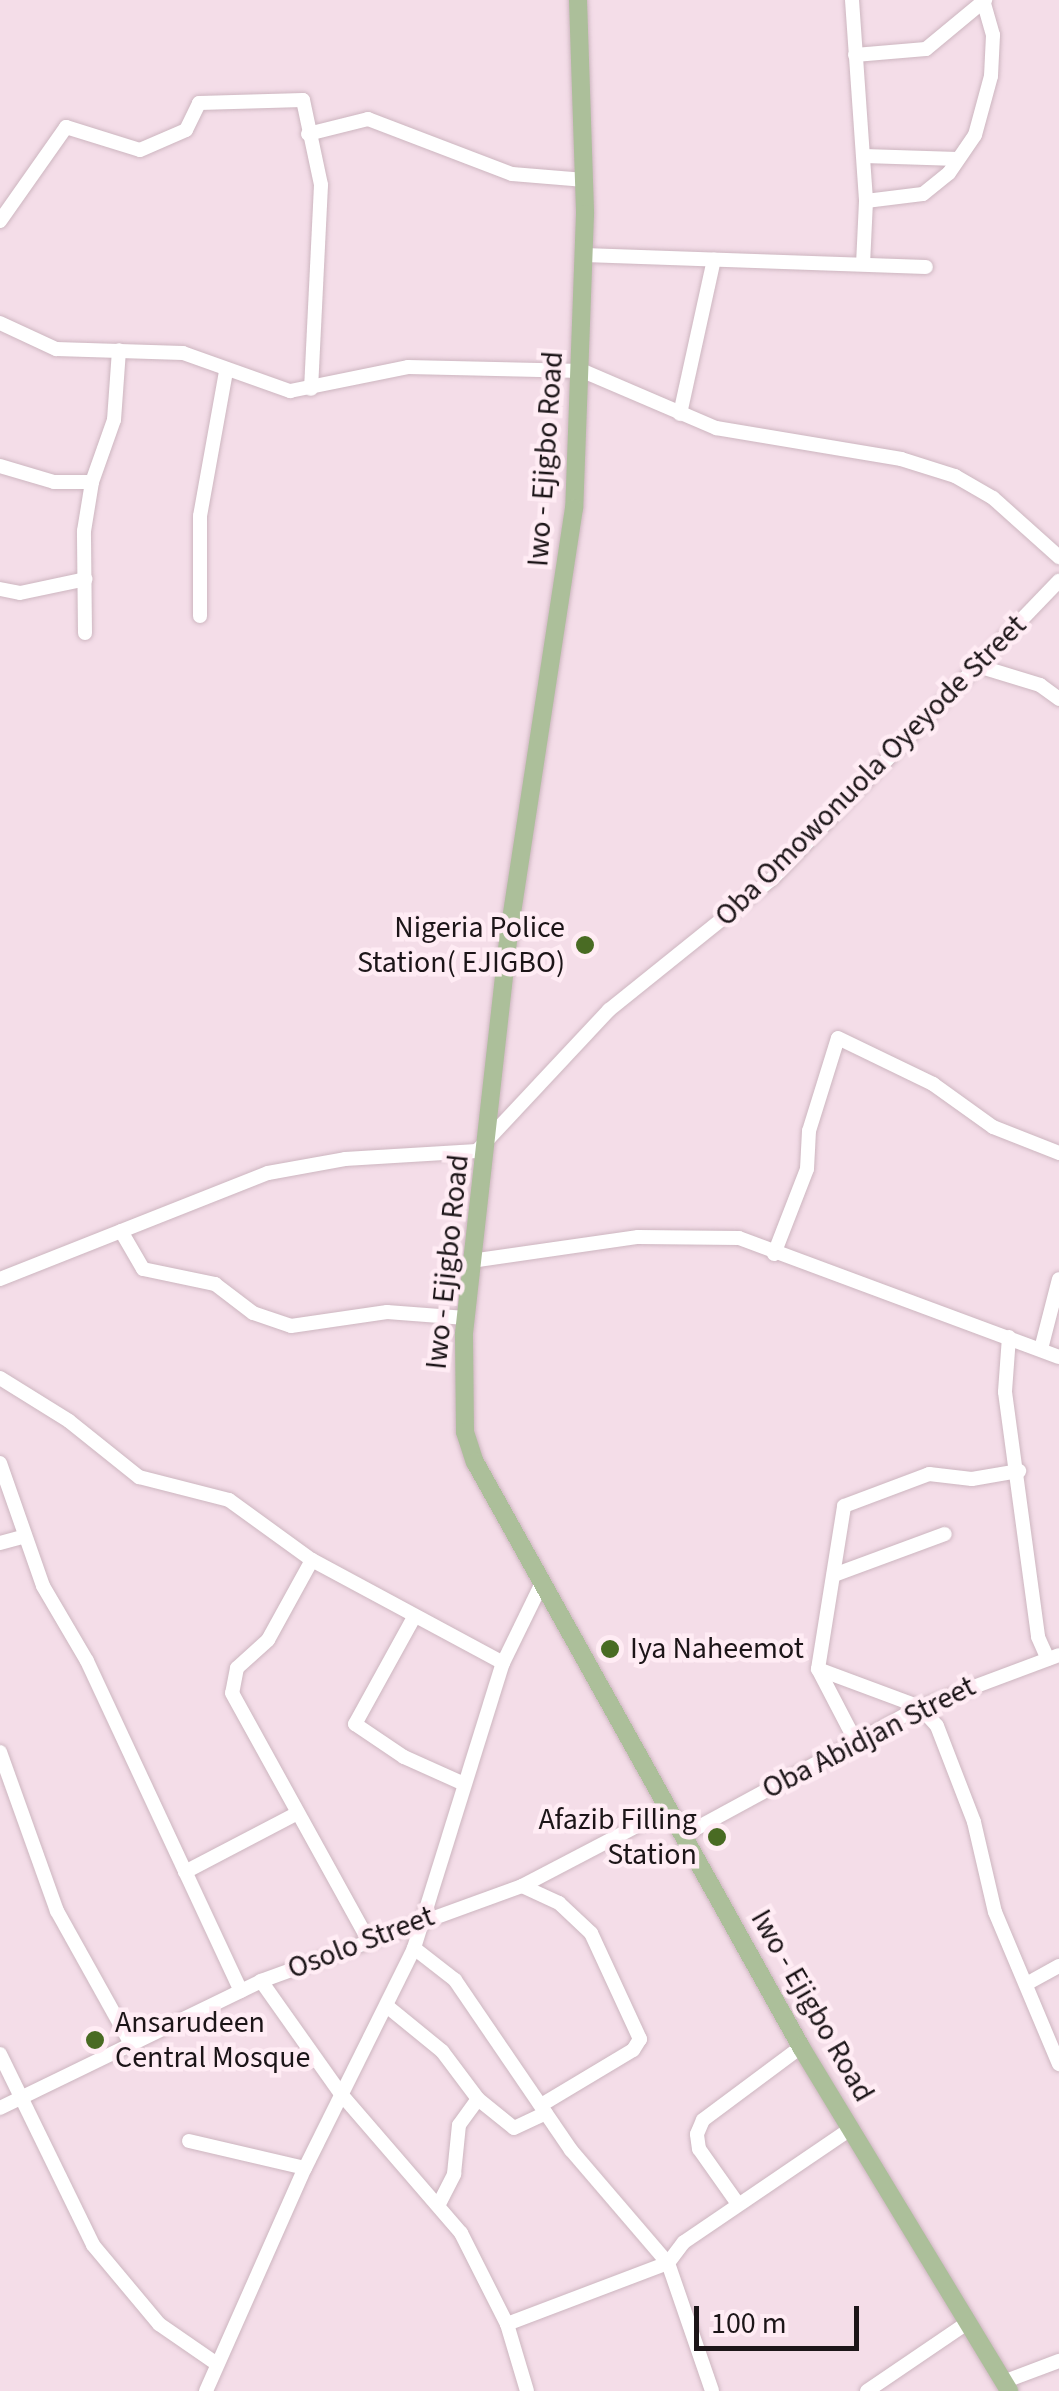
<!DOCTYPE html>
<style>
body{margin:0}
#map{position:relative;width:1059px;height:2391px;overflow:hidden;background:#f4dde8;font-family:"Source Sans 3",sans-serif}
div>[style]{position:absolute}
.roads{filter:drop-shadow(0 0 2px #cdb6c0) drop-shadow(0 0 2px #cdb6c0)}
.minor>*{height:14px;margin:-7px;padding:0 7px;transform-origin:7px;border-radius:7px;background:#fff}
.major>*{height:18px;margin:-9px;padding:0 9px;transform-origin:9px;border-radius:9px;background:#acbf9a}
.dots>*{width:28px;height:28px;translate:-50% -50%;box-sizing:border-box;border:5px solid #ffecf4;border-radius:50%}
span{translate:-50% -50%;white-space:nowrap;text-align:center;line-height:1.15;-webkit-text-stroke:9px #ffecf4;paint-order:stroke}
.street-label{font-size:30px;color:#1c1518}
.poi-label{font-size:30px;color:#1c1518}
.right{translate:-100% -50%;text-align:right}
.left{translate:0 -50%;text-align:left}
.scale{position:absolute;left:694px;top:2306px;width:165px;height:45px;box-sizing:border-box;border:5px solid #1c1518;border-top:0;padding-left:12px;font-size:30px;line-height:35px;white-space:nowrap;color:#1c1518;-webkit-text-stroke:8px #ffecf4;paint-order:stroke}
</style>
<div id="map">
<div class="roads">
<div class="minor">
<div style="left:852px;top:0;width:201px;rotate:86deg"></div>
<div style="left:866px;top:201px;width:63px;rotate:92.7deg"></div>
<div style="left:855px;top:55px;width:71px;rotate:-4.8deg"></div>
<div style="left:926px;top:49px;width:77px;rotate:-39.7deg"></div>
<div style="left:308px;top:134px;width:62px;rotate:-14deg"></div>
<div style="left:368px;top:119px;width:154px;rotate:20.9deg"></div>
<div style="left:512px;top:174px;width:73px;rotate:4.7deg"></div>
<div style="left:864px;top:156px;width:94px;rotate:1.8deg"></div>
<div style="left:866px;top:201px;width:57px;rotate:-7deg"></div>
<div style="left:923px;top:194px;width:33px;rotate:-39deg"></div>
<div style="left:949px;top:173px;width:46px;rotate:-55.6deg"></div>
<div style="left:975px;top:135px;width:61px;rotate:-74.8deg"></div>
<div style="left:991px;top:76px;width:41px;rotate:-87.2deg"></div>
<div style="left:993px;top:35px;width:32px;rotate:-106deg"></div>
<div style="left:0;top:221px;width:115px;rotate:-54.9deg"></div>
<div style="left:66px;top:127px;width:77px;rotate:17.3deg"></div>
<div style="left:140px;top:150px;width:50px;rotate:-23.5deg"></div>
<div style="left:186px;top:130px;width:30px;rotate:-64deg"></div>
<div style="left:199px;top:103px;width:104px;rotate:-1.7deg"></div>
<div style="left:303px;top:100px;width:87px;rotate:78deg"></div>
<div style="left:321px;top:185px;width:204px;rotate:92.8deg"></div>
<div style="left:584px;top:255px;width:342px;rotate:2deg"></div>
<div style="left:0;top:323px;width:62px;rotate:24.9deg"></div>
<div style="left:56px;top:349px;width:127px;rotate:1.8deg"></div>
<div style="left:183px;top:353px;width:114px;rotate:19.6deg"></div>
<div style="left:290px;top:391px;width:120px;rotate:-11.5deg"></div>
<div style="left:408px;top:367px;width:175px;rotate:1.3deg"></div>
<div style="left:583px;top:371px;width:145px;rotate:23.2deg"></div>
<div style="left:716px;top:428px;width:188px;rotate:9.5deg"></div>
<div style="left:901px;top:459px;width:57px;rotate:17.5deg"></div>
<div style="left:955px;top:476px;width:44px;rotate:30.1deg"></div>
<div style="left:993px;top:498px;width:89px;rotate:41.8deg"></div>
<div style="left:680px;top:414px;width:158px;rotate:-77.6deg"></div>
<div style="left:0;top:466px;width:56px;rotate:16.5deg"></div>
<div style="left:54px;top:482px;width:38px"></div>
<div style="left:0;top:589px;width:20px;rotate:11deg"></div>
<div style="left:20px;top:593px;width:67px;rotate:-12deg"></div>
<div style="left:200px;top:616px;width:100px;rotate:-90deg"></div>
<div style="left:200px;top:516px;width:146px;rotate:-79.8deg"></div>
<div style="left:85px;top:633px;width:102px;rotate:-90.6deg"></div>
<div style="left:84px;top:531px;width:50px;rotate:-80.7deg"></div>
<div style="left:92px;top:482px;width:66px;rotate:-70.5deg"></div>
<div style="left:114px;top:420px;width:70px;rotate:-85.9deg"></div>
<div style="left:978px;top:666px;width:65px;rotate:17deg"></div>
<div style="left:1040px;top:685px;width:24px;rotate:36deg"></div>
<div style="left:121px;top:1231px;width:44px;rotate:59.9deg"></div>
<div style="left:143px;top:1269px;width:74px;rotate:11.8deg"></div>
<div style="left:215px;top:1284px;width:48px;rotate:37.3deg"></div>
<div style="left:253px;top:1313px;width:40px;rotate:18.9deg"></div>
<div style="left:291px;top:1326px;width:97px;rotate:-8.3deg"></div>
<div style="left:387px;top:1312px;width:79px;rotate:4.3deg"></div>
<div style="left:774px;top:1254px;width:91px;rotate:-68.8deg"></div>
<div style="left:807px;top:1169px;width:38px;rotate:-87deg"></div>
<div style="left:809px;top:1131px;width:97px;rotate:-72.7deg"></div>
<div style="left:838px;top:1038px;width:106px;rotate:25.8deg"></div>
<div style="left:933px;top:1084px;width:74px;rotate:35.6deg"></div>
<div style="left:993px;top:1127px;width:71px;rotate:21.5deg"></div>
<div style="left:471px;top:1261px;width:169px;rotate:-8.2deg"></div>
<div style="left:638px;top:1237px;width:101px;rotate:0.6deg"></div>
<div style="left:739px;top:1238px;width:341px;rotate:20.4deg"></div>
<div style="left:0;top:1279px;width:288px;rotate:-21.6deg"></div>
<div style="left:268px;top:1173px;width:78px;rotate:-10.3deg"></div>
<div style="left:345px;top:1159px;width:132px;rotate:-3.5deg"></div>
<div style="left:477px;top:1151px;width:193px;rotate:-46.9deg"></div>
<div style="left:609px;top:1010px;width:209px;rotate:-38.8deg"></div>
<div style="left:772px;top:879px;width:414px;rotate:-46.1deg"></div>
<div style="left:1009px;top:1337px;width:55px;rotate:94.2deg"></div>
<div style="left:1005px;top:1392px;width:247px;rotate:82.3deg"></div>
<div style="left:1038px;top:1637px;width:24px;rotate:66deg"></div>
<div style="left:1041px;top:1349px;width:72px;rotate:-75.6deg"></div>
<div style="left:0;top:1378px;width:81px;rotate:31.9deg"></div>
<div style="left:69px;top:1421px;width:90px;rotate:38.7deg"></div>
<div style="left:139px;top:1477px;width:93px;rotate:14.3deg"></div>
<div style="left:229px;top:1500px;width:102px;rotate:35.9deg"></div>
<div style="left:312px;top:1560px;width:217px;rotate:28.3deg"></div>
<div style="left:0;top:1463px;width:130px;rotate:70.7deg"></div>
<div style="left:43px;top:1586px;width:87px;rotate:59.6deg"></div>
<div style="left:87px;top:1661px;width:364px;rotate:65deg"></div>
<div style="left:0;top:1543px;width:24px;rotate:-15deg"></div>
<div style="left:312px;top:1560px;width:91px;rotate:118.8deg"></div>
<div style="left:268px;top:1640px;width:42px;rotate:137.9deg"></div>
<div style="left:237px;top:1668px;width:25px;rotate:101deg"></div>
<div style="left:232px;top:1693px;width:280px;rotate:61.1deg"></div>
<div style="left:834px;top:1575px;width:118px;rotate:-20.3deg"></div>
<div style="left:413px;top:1619px;width:120px;rotate:118.9deg"></div>
<div style="left:355px;top:1724px;width:59px;rotate:34deg"></div>
<div style="left:404px;top:1757px;width:66px;rotate:24.2deg"></div>
<div style="left:818px;top:1669px;width:109px;rotate:20.4deg"></div>
<div style="left:920px;top:1707px;width:25px;rotate:48deg"></div>
<div style="left:937px;top:1726px;width:103px;rotate:68.9deg"></div>
<div style="left:974px;top:1822px;width:92px;rotate:76.9deg"></div>
<div style="left:995px;top:1912px;width:165px;rotate:67.2deg"></div>
<div style="left:855px;top:1740px;width:80px;rotate:-117.5deg"></div>
<div style="left:818px;top:1669px;width:165px;rotate:-80.9deg"></div>
<div style="left:844px;top:1506px;width:91px;rotate:-20.6deg"></div>
<div style="left:929px;top:1474px;width:43px;rotate:6.6deg"></div>
<div style="left:972px;top:1479px;width:48px;rotate:-9.7deg"></div>
<div style="left:0;top:1752px;width:169px;rotate:70.3deg"></div>
<div style="left:57px;top:1911px;width:152px;rotate:60.9deg"></div>
<div style="left:684px;top:1835px;width:268px;rotate:-28.5deg"></div>
<div style="left:920px;top:1707px;width:148px;rotate:-20.5deg"></div>
<div style="left:185px;top:1872px;width:127px;rotate:-27.6deg"></div>
<div style="left:522px;top:1886px;width:41px;rotate:24.7deg"></div>
<div style="left:559px;top:1903px;width:44px;rotate:43.2deg"></div>
<div style="left:591px;top:1933px;width:117px;rotate:65.2deg"></div>
<div style="left:640px;top:2039px;width:13px;rotate:122deg"></div>
<div style="left:633px;top:2050px;width:107px;rotate:149.1deg"></div>
<div style="left:414px;top:1948px;width:52px;rotate:38deg"></div>
<div style="left:455px;top:1980px;width:206px;rotate:55.7deg"></div>
<div style="left:571px;top:2150px;width:149px;rotate:49.4deg"></div>
<div style="left:668px;top:2263px;width:135px;rotate:71deg"></div>
<div style="left:261px;top:1981px;width:138px;rotate:54.7deg"></div>
<div style="left:341px;top:2094px;width:184px;rotate:49.2deg"></div>
<div style="left:461px;top:2233px;width:102px;rotate:63.2deg"></div>
<div style="left:507px;top:2324px;width:70px;rotate:73.4deg"></div>
<div style="left:1028px;top:1983px;width:35px;rotate:-29deg"></div>
<div style="left:388px;top:2007px;width:70px;rotate:39.2deg"></div>
<div style="left:442px;top:2051px;width:60px;rotate:53.1deg"></div>
<div style="left:478px;top:2099px;width:46px;rotate:38.9deg"></div>
<div style="left:514px;top:2128px;width:35px;rotate:-25deg"></div>
<div style="left:0;top:2054px;width:212px;rotate:64deg"></div>
<div style="left:93px;top:2245px;width:103px;rotate:50.1deg"></div>
<div style="left:159px;top:2324px;width:70px;rotate:34.6deg"></div>
<div style="left:0;top:2108px;width:290px;rotate:-25.9deg"></div>
<div style="left:261px;top:1981px;width:278px;rotate:-20deg"></div>
<div style="left:522px;top:1886px;width:166px;rotate:-27.6deg"></div>
<div style="left:189px;top:2141px;width:119px;rotate:13.1deg"></div>
<div style="left:439px;top:2204px;width:34px;rotate:-63deg"></div>
<div style="left:454px;top:2174px;width:49px;rotate:-84.2deg"></div>
<div style="left:459px;top:2125px;width:32px;rotate:-54deg"></div>
<div style="left:738px;top:2204px;width:67px;rotate:-125.3deg"></div>
<div style="left:699px;top:2149px;width:15px;rotate:-98deg"></div>
<div style="left:697px;top:2134px;width:15px;rotate:-67deg"></div>
<div style="left:703px;top:2120px;width:122px;rotate:-36.7deg"></div>
<div style="left:507px;top:2324px;width:172px;rotate:-20.8deg"></div>
<div style="left:668px;top:2263px;width:26px;rotate:-53deg"></div>
<div style="left:684px;top:2242px;width:201px;rotate:-34.2deg"></div>
<div style="left:1003px;top:2382px;width:60px;rotate:-20.6deg"></div>
<div style="left:206px;top:2391px;width:244px;rotate:-66.1deg"></div>
<div style="left:305px;top:2168px;width:246px;rotate:-63.6deg"></div>
<div style="left:414px;top:1948px;width:299px;rotate:-72.7deg"></div>
<div style="left:503px;top:1663px;width:91px;rotate:-64deg"></div>
<div style="left:867px;top:2391px;width:121px;rotate:-34.2deg"></div>
</div>
<div class="major">
<div style="left:578px;top:0;width:214px;rotate:88.1deg"></div>
<div style="left:585px;top:214px;width:294px;rotate:92.1deg"></div>
<div style="left:574px;top:508px;width:429px;rotate:98.7deg"></div>
<div style="left:509px;top:932px;width:406px;rotate:96.4deg"></div>
<div style="left:464px;top:1336px;width:96px;rotate:89.4deg"></div>
<div style="left:465px;top:1432px;width:32px;rotate:72deg"></div>
<div style="left:475px;top:1462px;width:670px;rotate:60.87deg"></div>
<div style="left:801px;top:2047px;width:402px;rotate:58.8deg"></div>
</div>
</div>
<div class="dots">
<div style="left:585px;top:945px;background:#496b23"></div>
<div style="left:610px;top:1649px;background:#496b23"></div>
<div style="left:717px;top:1837px;background:#496b23"></div>
<div style="left:95px;top:2040px;background:#496b23"></div>
</div>
<div class="street-label">
<span style="left:546px;top:459px;rotate:-86deg">Iwo - Ejigbo Road</span>
<span style="left:871px;top:771px;rotate:-45deg">Oba Omowonuola Oyeyode Street</span>
<span style="left:448px;top:1262px;rotate:-84deg">Iwo - Ejigbo Road</span>
<span style="left:869px;top:1738px;rotate:-27deg">Oba Abidjan Street</span>
<span style="left:361px;top:1943px;rotate:-21deg">Osolo Street</span>
<span style="left:812px;top:2006px;rotate:60deg">Iwo - Ejigbo Road</span>
</div>
<div class="poi-label">
<span class="right" style="left:565px;top:945px">Nigeria Police<br>Station( EJIGBO)</span>
<span class="left" style="left:630px;top:1649px">Iya Naheemot</span>
<span class="right" style="left:697px;top:1837px">Afazib Filling<br>Station</span>
<span class="left" style="left:115px;top:2040px">Ansarudeen<br>Central Mosque</span>
</div>
<div class="scale">100 m</div>
</div>
